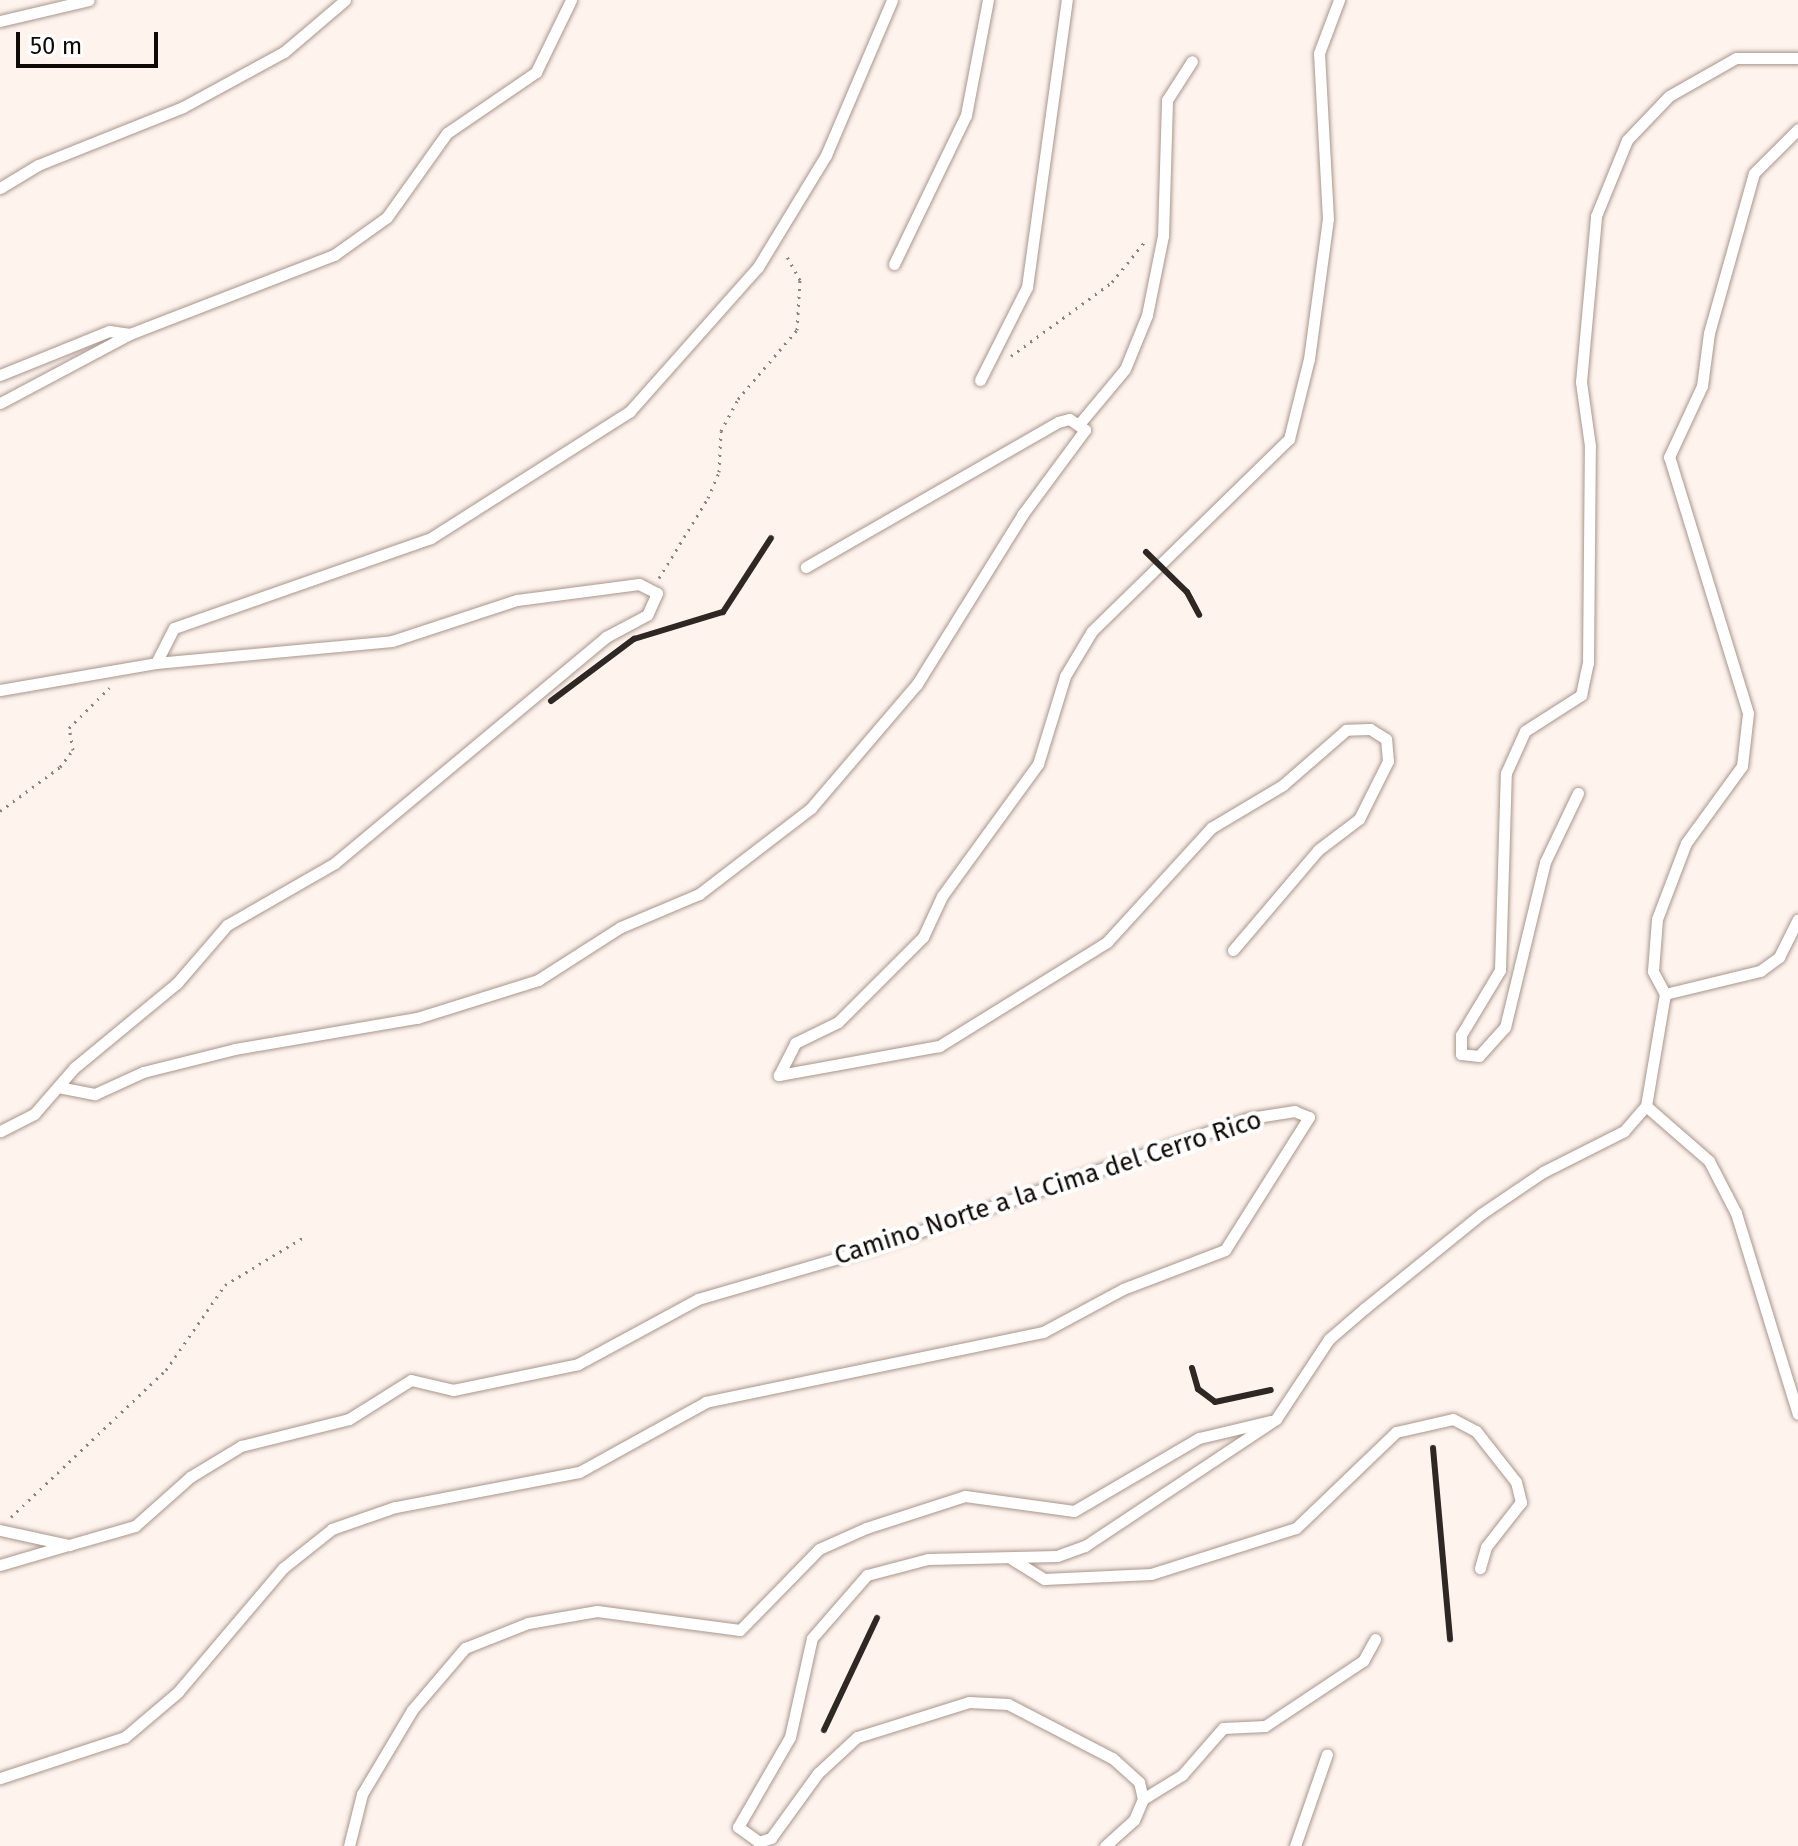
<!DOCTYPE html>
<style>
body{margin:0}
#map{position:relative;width:1798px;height:1846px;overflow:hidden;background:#fef3ed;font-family:"Fira Sans",sans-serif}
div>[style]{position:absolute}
.path>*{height:3px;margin-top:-1.5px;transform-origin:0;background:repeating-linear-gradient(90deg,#8c837f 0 2px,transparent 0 8px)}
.roads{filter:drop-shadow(0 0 2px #a7968c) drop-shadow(0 0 2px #a7968c)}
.lane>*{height:11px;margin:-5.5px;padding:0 5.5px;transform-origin:5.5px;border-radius:5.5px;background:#fff}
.rail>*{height:6px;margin:-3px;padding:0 3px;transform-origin:3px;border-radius:3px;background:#2e2724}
span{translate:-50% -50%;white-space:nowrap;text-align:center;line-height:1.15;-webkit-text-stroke:8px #fff;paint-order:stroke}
.street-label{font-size:26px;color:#100a07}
.scale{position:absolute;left:16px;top:32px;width:142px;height:36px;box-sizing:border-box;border:4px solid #100a07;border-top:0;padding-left:10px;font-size:24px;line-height:28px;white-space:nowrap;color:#100a07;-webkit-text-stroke:6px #fff;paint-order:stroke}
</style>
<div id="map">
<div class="path">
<div style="left:1011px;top:356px;width:125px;rotate:-36.2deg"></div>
<div style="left:1112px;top:282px;width:55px;rotate:-50.9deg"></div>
<div style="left:659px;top:578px;width:94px;rotate:-58.5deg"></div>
<div style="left:708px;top:498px;width:28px;rotate:-67deg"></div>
<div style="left:719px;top:472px;width:41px;rotate:-87.2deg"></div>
<div style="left:721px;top:431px;width:36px;rotate:-62deg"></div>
<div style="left:738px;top:399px;width:91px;rotate:-49.5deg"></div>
<div style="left:797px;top:330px;width:50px;rotate:-86.6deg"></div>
<div style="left:800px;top:280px;width:31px;rotate:-119deg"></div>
<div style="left:0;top:811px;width:74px;rotate:-36.3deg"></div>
<div style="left:60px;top:767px;width:21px;rotate:-53deg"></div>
<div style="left:73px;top:750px;width:22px;rotate:-100deg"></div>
<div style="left:69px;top:728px;width:57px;rotate:-45deg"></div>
<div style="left:11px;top:1517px;width:214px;rotate:-43.5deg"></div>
<div style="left:166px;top:1370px;width:103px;rotate:-55.2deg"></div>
<div style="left:225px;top:1285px;width:92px;rotate:-31.3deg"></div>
</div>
<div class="roads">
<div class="lane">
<div style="left:0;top:21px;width:91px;rotate:-13.3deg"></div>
<div style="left:0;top:188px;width:44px;rotate:-31.2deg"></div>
<div style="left:38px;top:165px;width:156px;rotate:-21.8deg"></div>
<div style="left:183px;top:107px;width:115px;rotate:-28.6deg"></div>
<div style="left:284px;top:52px;width:80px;rotate:-40.4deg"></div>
<div style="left:894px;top:264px;width:165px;rotate:-64.2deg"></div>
<div style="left:966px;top:115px;width:117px;rotate:-79.2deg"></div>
<div style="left:130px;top:334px;width:219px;rotate:-21.2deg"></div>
<div style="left:334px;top:255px;width:65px;rotate:-35.6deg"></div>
<div style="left:387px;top:217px;width:103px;rotate:-54.5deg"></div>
<div style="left:447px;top:133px;width:108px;rotate:-34.4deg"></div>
<div style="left:536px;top:72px;width:80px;rotate:-64.1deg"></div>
<div style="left:0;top:375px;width:118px;rotate:-22deg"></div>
<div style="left:109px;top:331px;width:21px;rotate:8deg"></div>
<div style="left:130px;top:334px;width:147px;rotate:152deg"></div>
<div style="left:980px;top:380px;width:104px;rotate:-63.2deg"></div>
<div style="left:1027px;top:287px;width:290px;rotate:-82.1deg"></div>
<div style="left:1080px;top:423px;width:70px;rotate:-50.2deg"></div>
<div style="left:1125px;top:369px;width:58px;rotate:-67.8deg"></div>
<div style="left:1147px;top:315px;width:81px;rotate:-78.6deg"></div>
<div style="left:1163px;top:236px;width:136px;rotate:-88.3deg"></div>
<div style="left:1167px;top:100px;width:46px;rotate:-57.3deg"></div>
<div style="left:156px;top:663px;width:39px;rotate:-63deg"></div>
<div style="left:174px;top:628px;width:272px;rotate:-19.3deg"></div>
<div style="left:431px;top:538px;width:236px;rotate:-32.5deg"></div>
<div style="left:630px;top:411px;width:193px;rotate:-48.4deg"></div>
<div style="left:758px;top:267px;width:131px;rotate:-58.7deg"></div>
<div style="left:826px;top:155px;width:168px;rotate:-66.9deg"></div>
<div style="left:0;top:690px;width:158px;rotate:-9.8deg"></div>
<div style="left:156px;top:663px;width:237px;rotate:-5.3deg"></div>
<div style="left:392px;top:641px;width:132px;rotate:-18.2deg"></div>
<div style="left:517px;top:600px;width:123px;rotate:-7.5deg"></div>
<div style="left:639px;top:584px;width:20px;rotate:27deg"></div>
<div style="left:657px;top:593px;width:24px;rotate:114deg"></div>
<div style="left:647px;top:615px;width:47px;rotate:151.8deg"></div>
<div style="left:606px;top:637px;width:353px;rotate:140.2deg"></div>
<div style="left:335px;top:863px;width:125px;rotate:150.1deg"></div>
<div style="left:227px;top:925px;width:77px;rotate:130.8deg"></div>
<div style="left:177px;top:983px;width:134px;rotate:140.5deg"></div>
<div style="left:74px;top:1068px;width:61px;rotate:131deg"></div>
<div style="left:34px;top:1114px;width:38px;rotate:153deg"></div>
<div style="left:1578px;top:793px;width:76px;rotate:115.6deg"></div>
<div style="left:1545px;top:862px;width:170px;rotate:103.6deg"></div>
<div style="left:1505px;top:1027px;width:39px;rotate:132deg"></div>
<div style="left:1479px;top:1056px;width:18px;rotate:-174deg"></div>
<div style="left:1461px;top:1054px;width:19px;rotate:-90deg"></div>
<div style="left:1461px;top:1035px;width:76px;rotate:-59deg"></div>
<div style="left:1500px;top:970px;width:197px;rotate:-88.3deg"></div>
<div style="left:1506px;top:773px;width:46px;rotate:-65.7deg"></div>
<div style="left:1525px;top:731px;width:67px;rotate:-32.7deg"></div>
<div style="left:1581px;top:695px;width:33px;rotate:-78deg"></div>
<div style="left:1588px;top:663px;width:217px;rotate:-89.5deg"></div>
<div style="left:1590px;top:446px;width:65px;rotate:-98deg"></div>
<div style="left:1581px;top:382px;width:167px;rotate:-84.8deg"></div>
<div style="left:1596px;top:216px;width:82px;rotate:-67.8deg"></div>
<div style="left:1627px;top:140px;width:61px;rotate:-46.3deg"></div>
<div style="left:1669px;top:96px;width:77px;rotate:-29.6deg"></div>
<div style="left:1736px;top:58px;width:62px"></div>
<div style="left:1233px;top:950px;width:131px;rotate:-49.6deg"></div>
<div style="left:1318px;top:850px;width:51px;rotate:-37.1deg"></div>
<div style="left:1359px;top:819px;width:65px;rotate:-63.4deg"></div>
<div style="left:1388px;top:761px;width:22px;rotate:-95deg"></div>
<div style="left:1386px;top:739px;width:19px;rotate:-148deg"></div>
<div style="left:1370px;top:729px;width:24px;rotate:178deg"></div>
<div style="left:1346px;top:730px;width:84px;rotate:138.9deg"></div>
<div style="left:1283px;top:785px;width:84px;rotate:149.2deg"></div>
<div style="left:1211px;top:828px;width:154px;rotate:132.4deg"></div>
<div style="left:1107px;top:942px;width:198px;rotate:148.2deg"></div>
<div style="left:939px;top:1046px;width:163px;rotate:169.7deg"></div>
<div style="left:779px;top:1075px;width:36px;rotate:-63deg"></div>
<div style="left:795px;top:1043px;width:48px;rotate:-26deg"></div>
<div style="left:838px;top:1022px;width:120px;rotate:-45deg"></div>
<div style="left:923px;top:937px;width:45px;rotate:-65.1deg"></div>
<div style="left:942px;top:896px;width:163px;rotate:-54deg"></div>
<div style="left:1038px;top:764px;width:92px;rotate:-72.9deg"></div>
<div style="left:1065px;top:676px;width:52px;rotate:-59deg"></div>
<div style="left:1092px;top:631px;width:275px;rotate:-44.3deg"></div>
<div style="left:1289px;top:439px;width:82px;rotate:-76deg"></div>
<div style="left:1309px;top:359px;width:141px;rotate:-82.3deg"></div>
<div style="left:1328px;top:219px;width:166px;rotate:-93.1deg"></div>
<div style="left:1319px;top:53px;width:57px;rotate:-69.3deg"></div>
<div style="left:1665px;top:994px;width:98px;rotate:-13.6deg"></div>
<div style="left:1760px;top:971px;width:24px;rotate:-36deg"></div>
<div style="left:1779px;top:957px;width:42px;rotate:-63.4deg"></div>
<div style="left:58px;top:1087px;width:38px;rotate:11deg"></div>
<div style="left:95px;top:1094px;width:53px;rotate:-24.6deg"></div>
<div style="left:143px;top:1072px;width:95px;rotate:-14deg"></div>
<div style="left:235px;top:1049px;width:185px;rotate:-9.7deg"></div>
<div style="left:417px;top:1018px;width:127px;rotate:-17.4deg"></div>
<div style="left:538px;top:980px;width:98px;rotate:-32.6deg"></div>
<div style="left:621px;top:927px;width:85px;rotate:-22.9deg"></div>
<div style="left:699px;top:894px;width:141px;rotate:-37.5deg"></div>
<div style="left:811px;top:808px;width:163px;rotate:-49.5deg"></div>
<div style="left:917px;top:684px;width:199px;rotate:-58.1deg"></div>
<div style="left:1022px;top:515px;width:106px;rotate:-53.5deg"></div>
<div style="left:1085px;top:430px;width:19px;rotate:-145deg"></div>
<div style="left:1069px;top:419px;width:11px;rotate:165deg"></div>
<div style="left:1058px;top:422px;width:291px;rotate:150.1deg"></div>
<div style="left:1646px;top:1106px;width:84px;rotate:41.1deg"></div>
<div style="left:1709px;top:1161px;width:59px;rotate:62.6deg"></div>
<div style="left:1736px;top:1213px;width:210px;rotate:72.9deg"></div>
<div style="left:0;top:1530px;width:71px;rotate:12.3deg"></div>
<div style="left:69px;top:1545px;width:69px;rotate:-16.1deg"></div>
<div style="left:135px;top:1526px;width:74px;rotate:-41.7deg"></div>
<div style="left:190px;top:1477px;width:60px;rotate:-31.3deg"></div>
<div style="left:241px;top:1446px;width:111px;rotate:-14deg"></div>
<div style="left:349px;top:1419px;width:73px;rotate:-32.2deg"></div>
<div style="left:411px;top:1380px;width:43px;rotate:13.4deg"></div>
<div style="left:453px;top:1390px;width:128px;rotate:-11.7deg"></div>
<div style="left:578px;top:1364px;width:136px;rotate:-28.4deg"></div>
<div style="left:698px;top:1299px;width:178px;rotate:-16.3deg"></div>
<div style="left:869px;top:1249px;width:403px;rotate:-19deg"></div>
<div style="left:1250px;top:1118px;width:45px;rotate:-9deg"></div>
<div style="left:1294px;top:1111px;width:16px;rotate:22deg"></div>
<div style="left:1309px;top:1117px;width:157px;rotate:122.3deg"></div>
<div style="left:1225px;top:1250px;width:109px;rotate:159.1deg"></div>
<div style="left:1123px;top:1289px;width:91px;rotate:151.7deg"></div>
<div style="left:1043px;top:1332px;width:344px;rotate:168.3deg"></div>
<div style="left:706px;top:1402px;width:145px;rotate:151.1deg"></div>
<div style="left:579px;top:1472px;width:187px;rotate:169.2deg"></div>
<div style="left:395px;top:1507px;width:67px;rotate:160.8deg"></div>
<div style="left:332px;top:1529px;width:63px;rotate:141.5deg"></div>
<div style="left:283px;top:1568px;width:162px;rotate:130.3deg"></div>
<div style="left:178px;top:1692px;width:70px;rotate:139.7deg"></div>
<div style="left:125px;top:1737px;width:132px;rotate:161.8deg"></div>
<div style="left:1012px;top:1559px;width:38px;rotate:32deg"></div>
<div style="left:1044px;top:1579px;width:107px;rotate:-2.7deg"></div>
<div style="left:1151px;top:1574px;width:152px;rotate:-17.6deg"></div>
<div style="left:1296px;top:1528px;width:139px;rotate:-43.8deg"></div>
<div style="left:1396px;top:1432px;width:58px;rotate:-12.8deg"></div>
<div style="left:1453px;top:1419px;width:26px;rotate:28deg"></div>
<div style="left:1476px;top:1431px;width:65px;rotate:51.9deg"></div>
<div style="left:1516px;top:1482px;width:21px;rotate:76deg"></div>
<div style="left:1521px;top:1502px;width:57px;rotate:127.9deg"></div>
<div style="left:1486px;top:1547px;width:22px;rotate:106deg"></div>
<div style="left:0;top:1565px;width:71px;rotate:-16.4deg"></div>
<div style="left:1143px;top:1799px;width:46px;rotate:-31.6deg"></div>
<div style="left:1182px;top:1775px;width:62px;rotate:-48.9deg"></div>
<div style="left:1223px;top:1728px;width:42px;rotate:-2.7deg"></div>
<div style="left:1265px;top:1726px;width:118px;rotate:-33.6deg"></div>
<div style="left:1363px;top:1661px;width:25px;rotate:-61deg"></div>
<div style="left:349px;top:1846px;width:54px;rotate:-76deg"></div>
<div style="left:362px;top:1794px;width:98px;rotate:-59.2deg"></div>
<div style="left:412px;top:1710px;width:82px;rotate:-49.5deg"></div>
<div style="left:465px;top:1648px;width:68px;rotate:-21.6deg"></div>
<div style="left:528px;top:1623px;width:70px;rotate:-9.9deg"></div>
<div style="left:597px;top:1611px;width:144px;rotate:7.6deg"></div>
<div style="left:740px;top:1630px;width:113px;rotate:-45.7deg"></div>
<div style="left:819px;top:1549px;width:51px;rotate:-24.1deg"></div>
<div style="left:866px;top:1528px;width:104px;rotate:-17.9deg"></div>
<div style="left:965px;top:1496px;width:110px;rotate:7.8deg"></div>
<div style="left:1074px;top:1511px;width:145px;rotate:-30.3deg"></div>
<div style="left:1199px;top:1438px;width:74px;rotate:-13.3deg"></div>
<div style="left:1105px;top:1846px;width:39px;rotate:-42deg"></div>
<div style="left:1134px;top:1820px;width:23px;rotate:-67deg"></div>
<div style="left:1143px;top:1799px;width:17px;rotate:-103deg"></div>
<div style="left:1139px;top:1782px;width:36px;rotate:-138deg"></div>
<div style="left:1112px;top:1758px;width:117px;rotate:-152.6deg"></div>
<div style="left:1008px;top:1704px;width:39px;rotate:-177deg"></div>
<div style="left:969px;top:1702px;width:117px;rotate:162.6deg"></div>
<div style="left:857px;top:1737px;width:53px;rotate:137.3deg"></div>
<div style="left:818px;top:1773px;width:80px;rotate:125.9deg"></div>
<div style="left:771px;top:1838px;width:13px;rotate:162deg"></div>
<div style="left:759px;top:1842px;width:26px;rotate:-144deg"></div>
<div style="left:738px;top:1827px;width:104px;rotate:-60deg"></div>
<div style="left:790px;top:1737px;width:101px;rotate:-77.5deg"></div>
<div style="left:812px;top:1638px;width:84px;rotate:-48.9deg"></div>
<div style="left:867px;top:1575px;width:63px;rotate:-14.7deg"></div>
<div style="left:928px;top:1559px;width:129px;rotate:-1.3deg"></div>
<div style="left:1057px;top:1556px;width:30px;rotate:-20deg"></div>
<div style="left:1085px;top:1546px;width:229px;rotate:-33.6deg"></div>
<div style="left:1276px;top:1419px;width:96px;rotate:-56.5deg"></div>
<div style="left:1329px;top:1339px;width:48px;rotate:-40.7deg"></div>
<div style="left:1365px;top:1308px;width:149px;rotate:-39deg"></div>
<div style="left:1481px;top:1214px;width:75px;rotate:-34.1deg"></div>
<div style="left:1543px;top:1172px;width:91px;rotate:-26.8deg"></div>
<div style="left:1624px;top:1131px;width:33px;rotate:-49deg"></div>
<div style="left:1646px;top:1106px;width:114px;rotate:-80.4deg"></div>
<div style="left:1665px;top:994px;width:26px;rotate:-118deg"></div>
<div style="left:1653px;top:971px;width:52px;rotate:-85.6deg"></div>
<div style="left:1657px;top:919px;width:81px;rotate:-69.1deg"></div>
<div style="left:1686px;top:843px;width:95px;rotate:-54deg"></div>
<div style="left:1742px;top:766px;width:53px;rotate:-83.5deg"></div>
<div style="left:1748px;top:713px;width:268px;rotate:-107.1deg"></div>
<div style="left:1669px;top:457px;width:78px;rotate:-65.1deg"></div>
<div style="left:1702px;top:386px;width:53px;rotate:-82.5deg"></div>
<div style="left:1709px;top:333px;width:166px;rotate:-74.3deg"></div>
<div style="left:1754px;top:173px;width:62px;rotate:-45deg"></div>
<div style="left:1295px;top:1846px;width:97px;rotate:-70.8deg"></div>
</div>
</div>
<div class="rail">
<div style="left:1146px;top:552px;width:57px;rotate:44.3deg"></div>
<div style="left:1187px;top:592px;width:26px;rotate:62deg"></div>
<div style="left:551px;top:701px;width:104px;rotate:-36.8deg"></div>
<div style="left:634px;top:639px;width:93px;rotate:-16.9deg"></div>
<div style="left:723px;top:612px;width:88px;rotate:-57deg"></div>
<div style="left:1192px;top:1368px;width:22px;rotate:74deg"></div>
<div style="left:1198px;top:1389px;width:21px;rotate:37deg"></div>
<div style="left:1215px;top:1402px;width:57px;rotate:-12.1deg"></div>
<div style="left:1433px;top:1448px;width:192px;rotate:84.9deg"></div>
<div style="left:824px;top:1730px;width:124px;rotate:-64.7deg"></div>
</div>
<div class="street-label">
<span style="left:1048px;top:1188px;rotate:-18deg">Camino Norte a la Cima del Cerro Rico</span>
</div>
<div class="scale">50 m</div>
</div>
